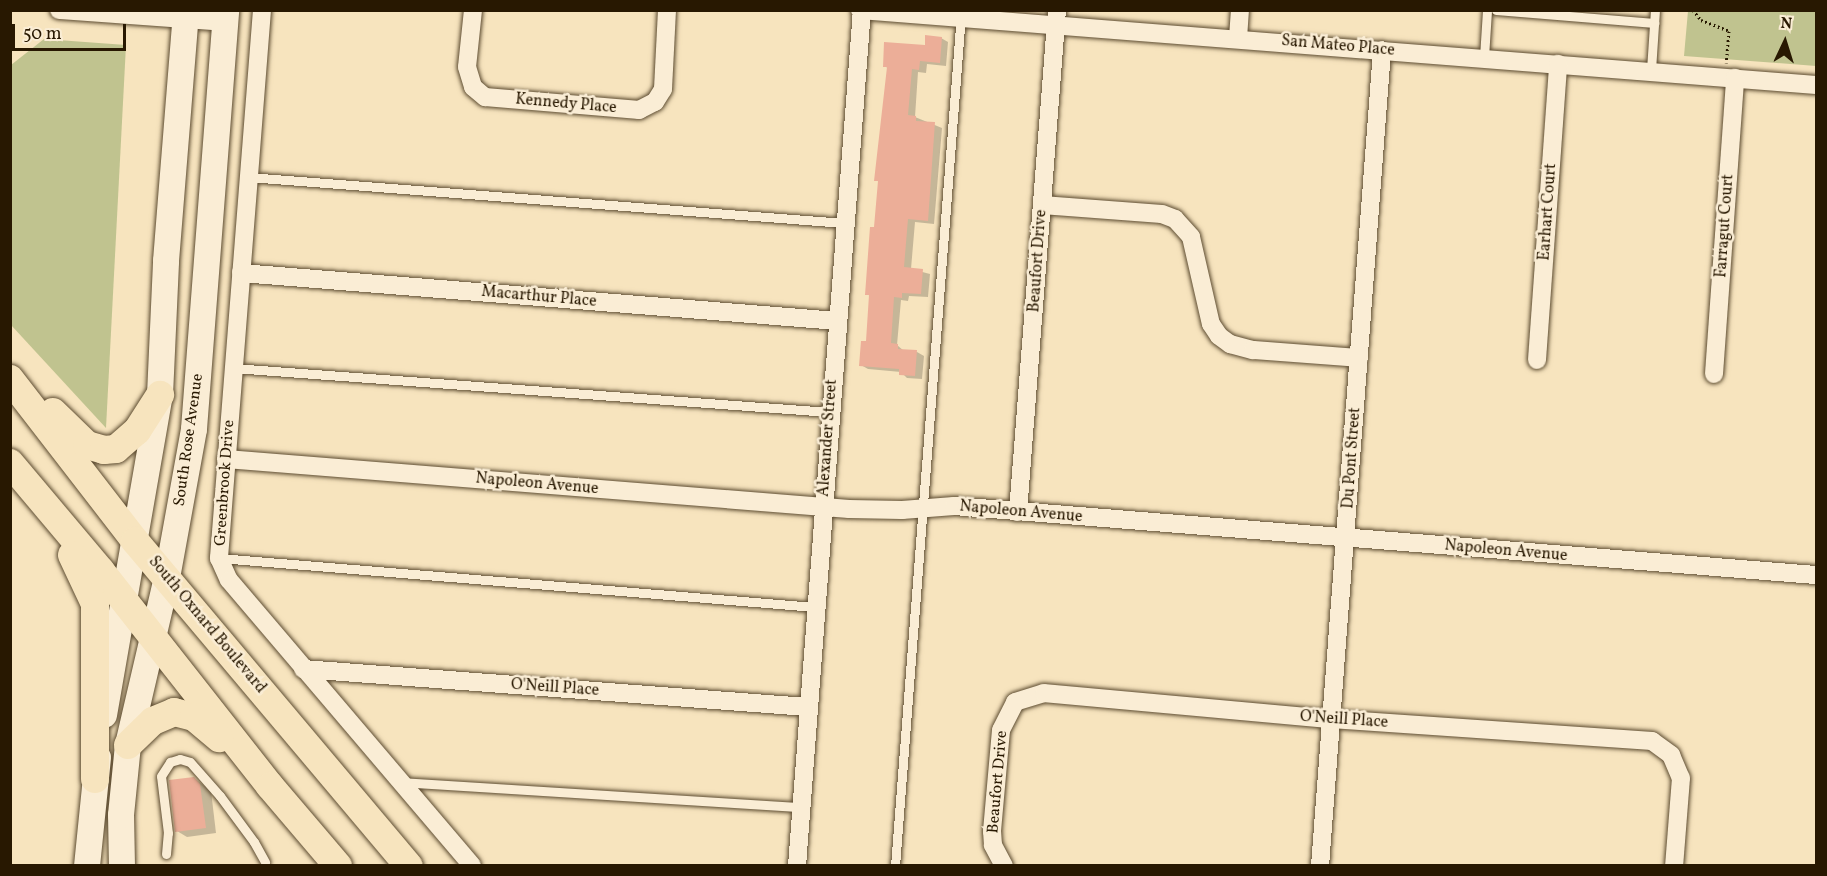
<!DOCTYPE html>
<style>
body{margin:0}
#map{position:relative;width:1827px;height:876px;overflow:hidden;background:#f7e4be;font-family:Vollkorn,serif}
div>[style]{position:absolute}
.green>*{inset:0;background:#c0c38f}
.shadow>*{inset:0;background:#0003}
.building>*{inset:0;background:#ecae98}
.path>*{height:3px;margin-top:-1.5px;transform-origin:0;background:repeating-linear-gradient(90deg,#281801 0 1.5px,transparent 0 4.5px)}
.roads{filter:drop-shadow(0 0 2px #5c4b30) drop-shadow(0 0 2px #5c4b30)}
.service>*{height:9px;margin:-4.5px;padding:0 4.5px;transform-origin:4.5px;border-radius:4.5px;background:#faedd5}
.minor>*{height:18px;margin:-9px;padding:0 9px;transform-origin:9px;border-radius:9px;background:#faedd5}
.secondary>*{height:26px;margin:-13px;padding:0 13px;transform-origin:13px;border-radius:13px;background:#faedd5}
.primary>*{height:28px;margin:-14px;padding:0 14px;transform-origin:14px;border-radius:14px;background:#f7e4be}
span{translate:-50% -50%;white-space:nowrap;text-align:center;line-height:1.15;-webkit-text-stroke:5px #faedd5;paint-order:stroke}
.street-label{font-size:16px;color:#281801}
.frame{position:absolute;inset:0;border:12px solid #281801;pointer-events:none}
.north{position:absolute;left:1755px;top:12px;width:60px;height:60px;-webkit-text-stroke:4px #faedd5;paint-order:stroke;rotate:4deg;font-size:16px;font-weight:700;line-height:24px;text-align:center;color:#281801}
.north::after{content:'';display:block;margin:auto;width:21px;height:27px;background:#281801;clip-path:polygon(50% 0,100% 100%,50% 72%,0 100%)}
.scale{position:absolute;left:12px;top:24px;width:114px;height:27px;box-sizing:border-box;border:3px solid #281801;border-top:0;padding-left:8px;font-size:18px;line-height:21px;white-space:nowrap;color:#281801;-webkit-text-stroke:4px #faedd5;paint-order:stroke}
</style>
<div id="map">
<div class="green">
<div style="clip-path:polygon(1688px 11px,1816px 11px,1816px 66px,1684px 56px)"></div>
<div style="clip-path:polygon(44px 39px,126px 45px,106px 428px,11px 325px,11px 65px)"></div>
</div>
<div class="shadow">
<div style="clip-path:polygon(941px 38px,948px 42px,946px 66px,927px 64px,926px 73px,918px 72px,915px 117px,942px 128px,934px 224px,915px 222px,911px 269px,930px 274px,928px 297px,909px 296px,908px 301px,901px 300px,897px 345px,904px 351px,917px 352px,924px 356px,922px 379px,907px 378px,901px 372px,868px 369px,861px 365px,867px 343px,870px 296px,867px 294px,880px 182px,875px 180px,888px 68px,884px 66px)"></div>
<div style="clip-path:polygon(194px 778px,211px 791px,216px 833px,187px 837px,177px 831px)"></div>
</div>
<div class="building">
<div style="clip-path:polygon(925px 35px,942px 37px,940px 63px,920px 61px,919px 70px,912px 69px,908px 115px,916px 116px,916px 121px,935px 122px,928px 221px,908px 219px,904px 267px,923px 269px,921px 294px,902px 293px,902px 298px,894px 297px,891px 343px,898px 344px,898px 349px,917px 350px,915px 376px,899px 375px,899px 369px,859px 366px,861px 341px,866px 341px,869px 295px,865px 295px,870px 227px,874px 227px,878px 181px,874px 181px,887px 67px,883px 67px,884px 42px,925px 45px)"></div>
<div style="clip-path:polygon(194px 777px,200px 784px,206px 828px,175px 832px,169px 780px)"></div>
</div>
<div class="path">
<div style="left:1693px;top:10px;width:13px;rotate:51deg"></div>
<div style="left:1701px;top:20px;width:30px;rotate:21deg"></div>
<div style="left:1729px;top:31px;width:32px;rotate:95deg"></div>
</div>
<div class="roads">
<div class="service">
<div style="left:1496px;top:10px;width:159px;rotate:4.7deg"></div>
<div style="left:1484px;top:57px;width:47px;rotate:-86.3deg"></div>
<div style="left:1651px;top:70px;width:60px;rotate:-86.2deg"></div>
<div style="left:248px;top:177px;width:599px;rotate:4.41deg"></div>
<div style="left:233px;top:368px;width:599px;rotate:4.22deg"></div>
<div style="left:219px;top:558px;width:598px;rotate:4.7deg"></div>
<div style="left:400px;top:782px;width:402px;rotate:3.6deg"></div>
<div style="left:166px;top:854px;width:21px;rotate:-85deg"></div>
<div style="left:168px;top:833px;width:57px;rotate:-97deg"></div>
<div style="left:161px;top:776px;width:17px;rotate:-57deg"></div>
<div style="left:170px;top:762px;width:10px;rotate:-17deg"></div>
<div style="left:180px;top:759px;width:10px;rotate:17deg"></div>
<div style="left:190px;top:762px;width:45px;rotate:48.6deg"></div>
<div style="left:220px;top:796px;width:57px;rotate:53.5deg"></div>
<div style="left:254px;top:842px;width:23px;rotate:61deg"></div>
<div style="left:895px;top:866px;width:854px;rotate:-85.57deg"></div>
</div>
<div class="minor">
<div style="left:59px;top:10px;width:166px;rotate:4.1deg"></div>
<div style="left:262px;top:10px;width:550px;rotate:94.49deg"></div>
<div style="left:219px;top:558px;width:24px;rotate:66deg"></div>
<div style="left:229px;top:580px;width:375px;rotate:49.6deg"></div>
<div style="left:473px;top:10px;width:57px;rotate:96deg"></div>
<div style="left:467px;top:67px;width:21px;rotate:73deg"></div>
<div style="left:473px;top:87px;width:16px;rotate:40deg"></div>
<div style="left:485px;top:97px;width:155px;rotate:4.8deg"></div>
<div style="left:639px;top:110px;width:18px;rotate:-27deg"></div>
<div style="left:655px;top:102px;width:15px;rotate:-58deg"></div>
<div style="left:663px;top:89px;width:79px;rotate:-87.1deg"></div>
<div style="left:860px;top:10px;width:959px;rotate:4.49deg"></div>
<div style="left:1238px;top:38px;width:28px;rotate:-86deg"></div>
<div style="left:1042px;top:205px;width:120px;rotate:4.3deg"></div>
<div style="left:1162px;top:214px;width:14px;rotate:21deg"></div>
<div style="left:1175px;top:219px;width:24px;rotate:48deg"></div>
<div style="left:1191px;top:237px;width:89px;rotate:77.1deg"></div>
<div style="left:1211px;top:324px;width:14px;rotate:56deg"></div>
<div style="left:1219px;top:336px;width:14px;rotate:36deg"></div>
<div style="left:1230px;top:344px;width:24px;rotate:15deg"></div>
<div style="left:1253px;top:350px;width:106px;rotate:4.3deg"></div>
<div style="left:241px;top:273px;width:599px;rotate:4.6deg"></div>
<div style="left:1537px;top:360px;width:297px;rotate:-85.9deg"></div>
<div style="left:1714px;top:374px;width:297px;rotate:-85.9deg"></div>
<div style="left:226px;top:459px;width:625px;rotate:4.59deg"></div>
<div style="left:849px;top:509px;width:53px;rotate:1.1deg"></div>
<div style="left:902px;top:510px;width:52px;rotate:-4.4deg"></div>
<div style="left:954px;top:506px;width:865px;rotate:4.58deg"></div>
<div style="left:1018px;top:512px;width:504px;rotate:-85.56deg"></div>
<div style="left:303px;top:669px;width:505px;rotate:4.31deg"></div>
<div style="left:797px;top:866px;width:858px;rotate:-85.66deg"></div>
<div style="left:1004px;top:866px;width:24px;rotate:-118deg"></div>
<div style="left:993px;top:845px;width:14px;rotate:-94deg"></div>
<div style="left:992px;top:831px;width:101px;rotate:-84.9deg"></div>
<div style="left:1001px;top:730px;width:31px;rotate:-63deg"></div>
<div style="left:1015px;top:702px;width:30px;rotate:-17deg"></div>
<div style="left:1044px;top:693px;width:288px;rotate:5.2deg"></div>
<div style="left:1331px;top:719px;width:322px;rotate:3.9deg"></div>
<div style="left:1652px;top:741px;width:24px;rotate:36deg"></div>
<div style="left:1671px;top:755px;width:25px;rotate:67deg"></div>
<div style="left:1681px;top:778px;width:88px;rotate:94.5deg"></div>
<div style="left:1320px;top:866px;width:818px;rotate:-85.65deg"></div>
</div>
<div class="secondary">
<div style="left:104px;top:715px;width:325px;rotate:-80.1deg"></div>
<div style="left:160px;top:395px;width:134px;rotate:-87.4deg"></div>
<div style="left:166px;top:261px;width:252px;rotate:-85.4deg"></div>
<div style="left:87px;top:866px;width:109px;rotate:-84.2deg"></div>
<div style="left:122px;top:866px;width:51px;rotate:-91.1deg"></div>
<div style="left:121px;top:815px;width:70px;rotate:-84.3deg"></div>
<div style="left:128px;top:745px;width:171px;rotate:-76.9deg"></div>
<div style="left:167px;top:578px;width:151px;rotate:-79.7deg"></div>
<div style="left:194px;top:429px;width:420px;rotate:-85.6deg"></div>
</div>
<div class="primary">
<div style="left:10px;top:379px;width:205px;rotate:52.3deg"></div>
<div style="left:135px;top:541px;width:425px;rotate:49.9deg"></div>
<div style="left:53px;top:412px;width:47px;rotate:44.1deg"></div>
<div style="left:87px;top:445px;width:18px;rotate:16deg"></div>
<div style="left:104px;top:450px;width:12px;rotate:-5deg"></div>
<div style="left:116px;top:449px;width:28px;rotate:-41deg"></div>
<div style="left:137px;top:431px;width:43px;rotate:-57.4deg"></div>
<div style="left:10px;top:463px;width:140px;rotate:49.9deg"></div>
<div style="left:100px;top:570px;width:275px;rotate:51.8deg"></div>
<div style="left:270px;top:786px;width:105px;rotate:49.6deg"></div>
<div style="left:72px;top:555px;width:54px;rotate:64.9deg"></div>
<div style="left:95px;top:604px;width:175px;rotate:90deg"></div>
<div style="left:128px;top:745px;width:35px;rotate:-44deg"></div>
<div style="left:153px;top:721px;width:23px;rotate:-23deg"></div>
<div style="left:174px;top:712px;width:21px;rotate:14deg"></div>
<div style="left:194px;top:717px;width:33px;rotate:40deg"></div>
</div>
</div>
<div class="street-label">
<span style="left:1338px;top:46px;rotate:5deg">San Mateo Place</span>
<span style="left:566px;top:104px;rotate:5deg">Kennedy Place</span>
<span style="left:1548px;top:212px;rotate:-86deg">Earhart Court</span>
<span style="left:1725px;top:226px;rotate:-86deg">Farragut Court</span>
<span style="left:1038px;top:261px;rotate:-86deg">Beaufort Drive</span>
<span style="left:539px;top:297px;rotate:5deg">Macarthur Place</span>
<span style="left:828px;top:438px;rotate:-86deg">Alexander Street</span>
<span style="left:189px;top:440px;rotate:-82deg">South Rose Avenue</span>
<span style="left:1352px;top:458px;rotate:-86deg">Du Pont Street</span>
<span style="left:225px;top:483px;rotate:-86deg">Greenbrook Drive</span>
<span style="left:537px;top:484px;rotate:5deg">Napoleon Avenue</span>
<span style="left:1021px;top:512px;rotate:5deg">Napoleon Avenue</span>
<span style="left:1506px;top:551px;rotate:5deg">Napoleon Avenue</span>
<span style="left:207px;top:625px;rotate:50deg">South Oxnard Boulevard</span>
<span style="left:555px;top:688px;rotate:4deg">O'Neill Place</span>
<span style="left:1344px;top:720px;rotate:4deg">O'Neill Place</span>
<span style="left:998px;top:782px;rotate:-85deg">Beaufort Drive</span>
</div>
<div class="frame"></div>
<div class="north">N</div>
<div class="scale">50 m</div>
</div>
